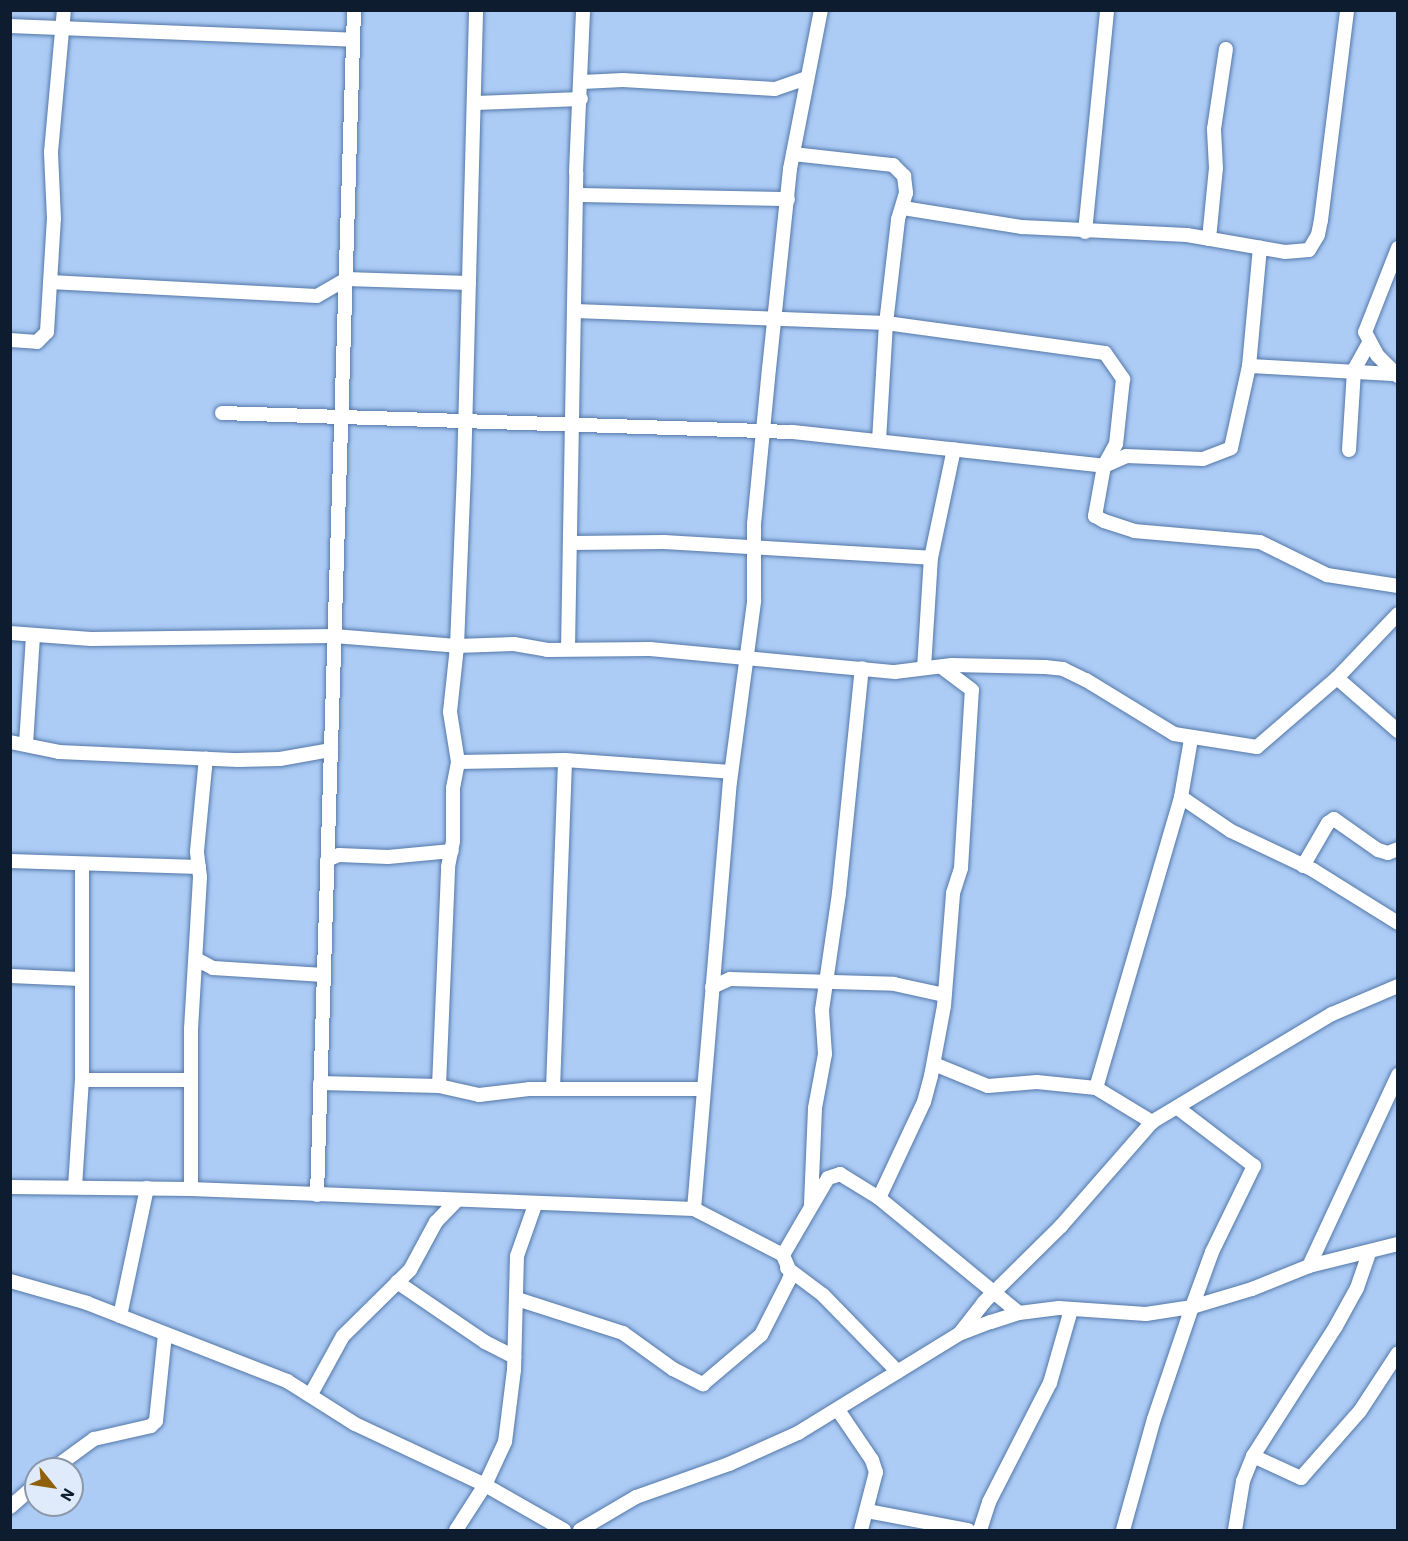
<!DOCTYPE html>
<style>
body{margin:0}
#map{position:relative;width:1408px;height:1541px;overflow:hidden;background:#acccf6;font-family:"IBM Plex Sans",sans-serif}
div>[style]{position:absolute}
.roads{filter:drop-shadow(0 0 2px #5478a8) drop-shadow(0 0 2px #5478a8)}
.street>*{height:14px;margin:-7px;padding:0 7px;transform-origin:7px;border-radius:7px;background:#fff}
span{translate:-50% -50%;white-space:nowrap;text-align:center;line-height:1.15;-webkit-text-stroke:5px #dfebfb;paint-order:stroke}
.frame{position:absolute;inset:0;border:12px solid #0d1c2f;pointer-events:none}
.north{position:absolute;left:24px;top:1457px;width:60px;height:60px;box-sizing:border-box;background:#dfebfb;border:2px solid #8b98a9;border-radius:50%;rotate:120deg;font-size:16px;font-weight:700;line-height:24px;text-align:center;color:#0d1c2f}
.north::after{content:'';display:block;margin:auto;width:21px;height:27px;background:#8f610a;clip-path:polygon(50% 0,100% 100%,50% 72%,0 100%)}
</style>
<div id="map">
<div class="roads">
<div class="street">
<div style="left:10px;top:26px;width:343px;rotate:2.3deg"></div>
<div style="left:582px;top:82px;width:41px;rotate:-2.8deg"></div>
<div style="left:623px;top:80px;width:152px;rotate:3.4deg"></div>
<div style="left:775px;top:89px;width:34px;rotate:-19deg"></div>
<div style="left:476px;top:103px;width:105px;rotate:-2.2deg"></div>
<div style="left:793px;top:154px;width:101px;rotate:6.3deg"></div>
<div style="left:893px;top:165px;width:16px;rotate:45deg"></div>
<div style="left:904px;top:176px;width:17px;rotate:83deg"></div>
<div style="left:906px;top:193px;width:28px;rotate:107deg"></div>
<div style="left:898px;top:220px;width:104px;rotate:96.6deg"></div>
<div style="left:886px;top:323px;width:118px;rotate:93.4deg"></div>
<div style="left:576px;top:195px;width:212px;rotate:1.1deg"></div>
<div style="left:903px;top:208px;width:121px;rotate:9.1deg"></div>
<div style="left:1022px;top:227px;width:165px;rotate:2.8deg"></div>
<div style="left:1187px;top:235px;width:99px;rotate:9.8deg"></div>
<div style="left:1285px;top:252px;width:24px;rotate:-5deg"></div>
<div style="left:1309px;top:250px;width:17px;rotate:-59deg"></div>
<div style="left:1318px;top:235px;width:15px;rotate:-79deg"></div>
<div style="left:1321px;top:220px;width:212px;rotate:-82.9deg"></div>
<div style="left:1085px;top:232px;width:223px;rotate:-84.3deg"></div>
<div style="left:1209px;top:239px;width:71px;rotate:-84.4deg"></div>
<div style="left:1216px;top:168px;width:39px;rotate:-93deg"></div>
<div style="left:1214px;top:129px;width:81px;rotate:-81.5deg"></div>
<div style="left:1398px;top:248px;width:90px;rotate:111.4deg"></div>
<div style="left:1365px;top:332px;width:26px;rotate:62deg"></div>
<div style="left:1377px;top:355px;width:30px;rotate:45deg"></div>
<div style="left:50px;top:282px;width:267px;rotate:3deg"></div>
<div style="left:317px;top:296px;width:34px;rotate:-30deg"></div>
<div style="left:346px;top:279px;width:123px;rotate:1.9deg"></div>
<div style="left:576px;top:311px;width:310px;rotate:2.2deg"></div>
<div style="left:886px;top:323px;width:221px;rotate:7.8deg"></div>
<div style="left:1105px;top:353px;width:32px;rotate:55deg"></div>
<div style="left:1123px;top:379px;width:65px;rotate:96.1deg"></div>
<div style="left:1116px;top:444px;width:25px;rotate:119deg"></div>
<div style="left:10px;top:340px;width:27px;rotate:4deg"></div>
<div style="left:37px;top:342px;width:14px;rotate:-45deg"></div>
<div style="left:47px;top:332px;width:113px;rotate:-86.5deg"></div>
<div style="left:54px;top:219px;width:67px;rotate:-92.6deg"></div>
<div style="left:51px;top:152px;width:143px;rotate:-84.8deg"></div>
<div style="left:1249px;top:366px;width:145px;rotate:3.2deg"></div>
<div style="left:222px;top:413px;width:571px;rotate:1.91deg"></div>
<div style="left:793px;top:432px;width:313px;rotate:6.2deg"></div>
<div style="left:1104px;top:466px;width:51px;rotate:100.2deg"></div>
<div style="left:1095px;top:516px;width:10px;rotate:29deg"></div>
<div style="left:1104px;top:521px;width:32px;rotate:18deg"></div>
<div style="left:1134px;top:531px;width:126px;rotate:5deg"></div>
<div style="left:1260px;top:542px;width:75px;rotate:26.2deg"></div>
<div style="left:1327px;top:575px;width:72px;rotate:8.8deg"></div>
<div style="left:1349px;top:450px;width:80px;rotate:-86.4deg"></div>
<div style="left:1354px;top:370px;width:31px;rotate:-61deg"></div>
<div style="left:1104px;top:466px;width:24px;rotate:-24deg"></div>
<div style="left:1126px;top:456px;width:77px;rotate:2.2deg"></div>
<div style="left:1203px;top:459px;width:30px;rotate:-21deg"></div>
<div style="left:1231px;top:448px;width:84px;rotate:-77.6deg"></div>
<div style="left:1249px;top:366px;width:119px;rotate:-84.7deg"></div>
<div style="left:572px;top:543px;width:92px;rotate:-0.6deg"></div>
<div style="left:664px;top:542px;width:267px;rotate:3.4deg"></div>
<div style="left:931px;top:558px;width:111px;rotate:-78.1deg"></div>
<div style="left:10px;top:633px;width:81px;rotate:4.2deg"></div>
<div style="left:91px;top:639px;width:243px;rotate:-0.7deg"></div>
<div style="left:334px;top:636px;width:123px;rotate:4.6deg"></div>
<div style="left:457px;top:646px;width:57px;rotate:-2deg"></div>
<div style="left:514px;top:644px;width:34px;rotate:10deg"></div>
<div style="left:547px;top:650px;width:103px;rotate:-0.6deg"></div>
<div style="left:650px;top:649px;width:246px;rotate:5.4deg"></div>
<div style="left:895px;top:672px;width:57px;rotate:-7deg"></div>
<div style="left:952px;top:665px;width:93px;rotate:1.2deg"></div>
<div style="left:1045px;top:667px;width:18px;rotate:6deg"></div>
<div style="left:1063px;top:669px;width:25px;rotate:26deg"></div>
<div style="left:1086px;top:680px;width:103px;rotate:31.5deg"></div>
<div style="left:1174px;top:734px;width:84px;rotate:8.9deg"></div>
<div style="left:1257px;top:747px;width:106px;rotate:-40.8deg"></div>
<div style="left:1337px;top:678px;width:88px;rotate:-46.4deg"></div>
<div style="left:568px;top:649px;width:477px;rotate:-89deg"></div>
<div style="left:576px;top:172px;width:162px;rotate:-87.5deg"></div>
<div style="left:924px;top:668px;width:110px;rotate:-86.4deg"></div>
<div style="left:1337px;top:678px;width:81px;rotate:41deg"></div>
<div style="left:10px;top:742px;width:50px;rotate:11.5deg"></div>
<div style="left:59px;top:752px;width:179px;rotate:2.6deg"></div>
<div style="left:238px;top:760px;width:42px;rotate:-1.4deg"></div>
<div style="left:280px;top:759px;width:52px;rotate:-10deg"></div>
<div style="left:26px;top:744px;width:109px;rotate:-86.3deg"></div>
<div style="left:458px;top:762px;width:107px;rotate:-1.1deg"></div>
<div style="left:565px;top:760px;width:166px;rotate:4.1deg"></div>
<div style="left:1181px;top:797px;width:60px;rotate:34.2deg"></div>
<div style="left:1231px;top:831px;width:91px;rotate:25.4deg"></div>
<div style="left:1313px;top:870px;width:100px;rotate:31.9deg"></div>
<div style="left:327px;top:860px;width:13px;rotate:-23deg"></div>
<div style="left:339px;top:855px;width:49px;rotate:2.3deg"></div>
<div style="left:388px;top:857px;width:64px;rotate:-5.4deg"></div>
<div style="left:10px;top:861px;width:189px;rotate:1.8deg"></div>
<div style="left:1303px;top:866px;width:50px;rotate:-59.8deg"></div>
<div style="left:1328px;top:823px;width:7px;rotate:-34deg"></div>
<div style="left:1334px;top:819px;width:54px;rotate:35.2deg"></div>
<div style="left:1378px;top:850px;width:10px;rotate:17deg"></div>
<div style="left:1388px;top:853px;width:11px;rotate:-22deg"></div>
<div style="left:196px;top:959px;width:19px;rotate:28deg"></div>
<div style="left:213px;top:968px;width:111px;rotate:3.6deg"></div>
<div style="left:10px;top:976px;width:70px;rotate:2.5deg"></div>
<div style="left:712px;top:987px;width:20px;rotate:-24deg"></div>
<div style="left:730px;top:979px;width:164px;rotate:1.7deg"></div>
<div style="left:894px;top:984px;width:51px;rotate:12.4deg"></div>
<div style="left:934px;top:1064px;width:58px;rotate:22.2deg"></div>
<div style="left:988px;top:1086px;width:49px;rotate:-4.7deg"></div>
<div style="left:1037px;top:1082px;width:59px;rotate:5.8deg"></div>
<div style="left:1096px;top:1088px;width:66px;rotate:31.3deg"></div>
<div style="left:82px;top:1080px;width:109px"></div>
<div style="left:320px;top:1083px;width:119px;rotate:1.4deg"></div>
<div style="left:439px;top:1086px;width:41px;rotate:12.7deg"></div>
<div style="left:479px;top:1095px;width:50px;rotate:-6.8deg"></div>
<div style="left:529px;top:1089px;width:173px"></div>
<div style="left:439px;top:1086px;width:219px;rotate:-87.6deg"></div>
<div style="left:448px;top:867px;width:26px;rotate:-79deg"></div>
<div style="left:453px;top:841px;width:53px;rotate:-90deg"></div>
<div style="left:453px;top:788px;width:26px;rotate:-79deg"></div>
<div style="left:458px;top:762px;width:51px;rotate:-99.1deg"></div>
<div style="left:450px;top:712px;width:66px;rotate:-83.9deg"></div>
<div style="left:457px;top:646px;width:175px;rotate:-87.7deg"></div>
<div style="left:464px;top:471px;width:461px;rotate:-88.5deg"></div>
<div style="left:1096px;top:1088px;width:303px;rotate:-73.7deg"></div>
<div style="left:1181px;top:797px;width:59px;rotate:-80.2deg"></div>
<div style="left:553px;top:1089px;width:329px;rotate:-87.9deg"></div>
<div style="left:10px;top:1187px;width:181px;rotate:0.6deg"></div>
<div style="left:191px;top:1189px;width:503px;rotate:2.28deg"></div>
<div style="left:694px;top:1209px;width:100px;rotate:27.3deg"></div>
<div style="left:783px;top:1255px;width:89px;rotate:-59.7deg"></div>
<div style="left:828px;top:1178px;width:13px;rotate:-18deg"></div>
<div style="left:840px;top:1174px;width:46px;rotate:31.6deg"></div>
<div style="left:879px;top:1198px;width:181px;rotate:39.4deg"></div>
<div style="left:75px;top:1187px;width:107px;rotate:-86.3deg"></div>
<div style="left:82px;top:1080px;width:216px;rotate:-90deg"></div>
<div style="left:191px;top:1189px;width:160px;rotate:-90deg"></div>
<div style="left:191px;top:1029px;width:152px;rotate:-86.6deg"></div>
<div style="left:200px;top:877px;width:26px;rotate:-97deg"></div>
<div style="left:197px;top:851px;width:93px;rotate:-84.5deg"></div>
<div style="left:317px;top:1195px;width:1186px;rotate:-88.21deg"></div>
<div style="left:879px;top:1198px;width:106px;rotate:-64.9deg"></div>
<div style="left:924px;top:1102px;width:27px;rotate:-75deg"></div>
<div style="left:931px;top:1076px;width:71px;rotate:-79.5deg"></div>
<div style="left:944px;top:1006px;width:113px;rotate:-85.4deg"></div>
<div style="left:953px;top:893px;width:26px;rotate:-72deg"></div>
<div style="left:961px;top:868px;width:178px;rotate:-86.5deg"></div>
<div style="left:972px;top:690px;width:38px;rotate:-143deg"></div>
<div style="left:811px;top:1204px;width:96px;rotate:-87.6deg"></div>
<div style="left:815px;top:1108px;width:55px;rotate:-79.5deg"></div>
<div style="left:825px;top:1054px;width:44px;rotate:-93.9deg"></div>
<div style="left:822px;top:1010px;width:118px;rotate:-81.7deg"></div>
<div style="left:839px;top:893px;width:226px;rotate:-84.2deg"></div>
<div style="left:694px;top:1209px;width:429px;rotate:-85.2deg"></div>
<div style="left:730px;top:782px;width:183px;rotate:-82.4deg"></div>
<div style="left:754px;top:601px;width:77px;rotate:-90deg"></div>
<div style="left:754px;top:524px;width:156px;rotate:-84.5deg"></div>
<div style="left:769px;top:369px;width:201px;rotate:-84deg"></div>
<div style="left:790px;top:169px;width:162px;rotate:-79deg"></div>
<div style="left:1309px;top:1266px;width:211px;rotate:-65deg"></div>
<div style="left:787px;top:1268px;width:45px;rotate:36.9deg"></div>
<div style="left:823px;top:1295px;width:107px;rotate:45.8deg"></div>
<div style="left:10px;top:1281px;width:80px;rotate:15.9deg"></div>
<div style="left:87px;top:1303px;width:215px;rotate:21.3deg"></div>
<div style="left:287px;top:1381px;width:80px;rotate:32.3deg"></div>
<div style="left:355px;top:1424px;width:144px;rotate:25.1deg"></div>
<div style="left:485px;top:1485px;width:91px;rotate:29.7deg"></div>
<div style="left:397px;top:1282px;width:107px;rotate:34.3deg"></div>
<div style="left:485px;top:1342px;width:33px;rotate:27deg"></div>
<div style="left:517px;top:1299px;width:111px;rotate:17.8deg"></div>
<div style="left:623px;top:1333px;width:62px;rotate:35.8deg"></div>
<div style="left:673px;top:1369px;width:34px;rotate:27deg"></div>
<div style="left:703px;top:1384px;width:76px;rotate:-40.2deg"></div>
<div style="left:761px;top:1335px;width:62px;rotate:-63deg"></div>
<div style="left:789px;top:1280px;width:6px;rotate:-72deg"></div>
<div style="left:791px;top:1274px;width:21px;rotate:-113deg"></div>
<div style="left:120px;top:1316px;width:131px;rotate:-78.1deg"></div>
<div style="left:960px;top:1333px;width:39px;rotate:-52deg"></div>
<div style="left:984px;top:1302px;width:108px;rotate:-44.6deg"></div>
<div style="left:1061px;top:1226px;width:138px;rotate:-48.8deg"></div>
<div style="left:1152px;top:1122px;width:210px;rotate:-31deg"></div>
<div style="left:1332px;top:1014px;width:72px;rotate:-23deg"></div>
<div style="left:311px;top:1394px;width:66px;rotate:-61.1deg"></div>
<div style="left:343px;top:1336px;width:94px;rotate:-44.6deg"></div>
<div style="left:410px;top:1270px;width:55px;rotate:-61.6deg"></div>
<div style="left:436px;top:1222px;width:30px;rotate:-46deg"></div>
<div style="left:838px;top:1410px;width:60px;rotate:55.8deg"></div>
<div style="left:872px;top:1460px;width:13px;rotate:72deg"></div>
<div style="left:876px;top:1472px;width:60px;rotate:104.5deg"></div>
<div style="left:1253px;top:1456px;width:53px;rotate:24.6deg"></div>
<div style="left:1301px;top:1478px;width:89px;rotate:-48.6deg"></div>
<div style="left:1360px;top:1411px;width:69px;rotate:-56.8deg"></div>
<div style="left:53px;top:1469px;width:51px;rotate:-36.2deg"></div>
<div style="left:94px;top:1439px;width:58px;rotate:-12.8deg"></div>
<div style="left:151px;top:1426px;width:7px;rotate:-45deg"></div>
<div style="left:156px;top:1421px;width:87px;rotate:-84.1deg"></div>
<div style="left:10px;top:1507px;width:35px;rotate:-41deg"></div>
<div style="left:867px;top:1511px;width:103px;rotate:10.7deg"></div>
<div style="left:456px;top:1530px;width:54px;rotate:-57.2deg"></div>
<div style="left:485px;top:1485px;width:47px;rotate:-65.1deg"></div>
<div style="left:505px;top:1442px;width:73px;rotate:-82.9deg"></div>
<div style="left:514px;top:1370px;width:114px;rotate:-88.5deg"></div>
<div style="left:517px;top:1256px;width:54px;rotate:-70.6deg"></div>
<div style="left:580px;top:1530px;width:65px;rotate:-30.5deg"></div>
<div style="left:636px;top:1497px;width:99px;rotate:-19.5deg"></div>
<div style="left:729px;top:1464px;width:76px;rotate:-24.2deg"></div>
<div style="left:798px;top:1433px;width:189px;rotate:-31.6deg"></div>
<div style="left:959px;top:1334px;width:34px;rotate:-21deg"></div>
<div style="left:991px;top:1322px;width:29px;rotate:-18deg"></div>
<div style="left:1019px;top:1313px;width:40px;rotate:-7.1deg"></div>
<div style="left:1059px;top:1308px;width:87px;rotate:3.9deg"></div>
<div style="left:1146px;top:1314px;width:47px;rotate:-8.7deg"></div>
<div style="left:1192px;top:1307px;width:63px;rotate:-16.7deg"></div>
<div style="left:1252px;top:1289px;width:61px;rotate:-22deg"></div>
<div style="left:1309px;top:1266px;width:92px;rotate:-13.9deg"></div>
<div style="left:980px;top:1530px;width:29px;rotate:-72deg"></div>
<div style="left:989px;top:1502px;width:134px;rotate:-62.9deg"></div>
<div style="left:1050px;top:1383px;width:76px;rotate:-74deg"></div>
<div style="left:1123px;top:1530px;width:115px;rotate:-74.4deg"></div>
<div style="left:1154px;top:1419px;width:118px;rotate:-71.3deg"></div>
<div style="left:1192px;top:1307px;width:59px;rotate:-70deg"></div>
<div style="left:1212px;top:1252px;width:96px;rotate:-64deg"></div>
<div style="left:1254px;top:1166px;width:96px;rotate:-142.7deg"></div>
<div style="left:1235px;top:1530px;width:50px;rotate:-80.7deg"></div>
<div style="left:1243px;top:1481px;width:27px;rotate:-68deg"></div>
<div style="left:1253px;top:1456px;width:154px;rotate:-57.4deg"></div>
<div style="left:1336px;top:1326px;width:43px;rotate:-61.1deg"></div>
<div style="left:1357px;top:1288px;width:36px;rotate:-71deg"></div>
</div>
</div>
<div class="frame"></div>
<div class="north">N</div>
</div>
